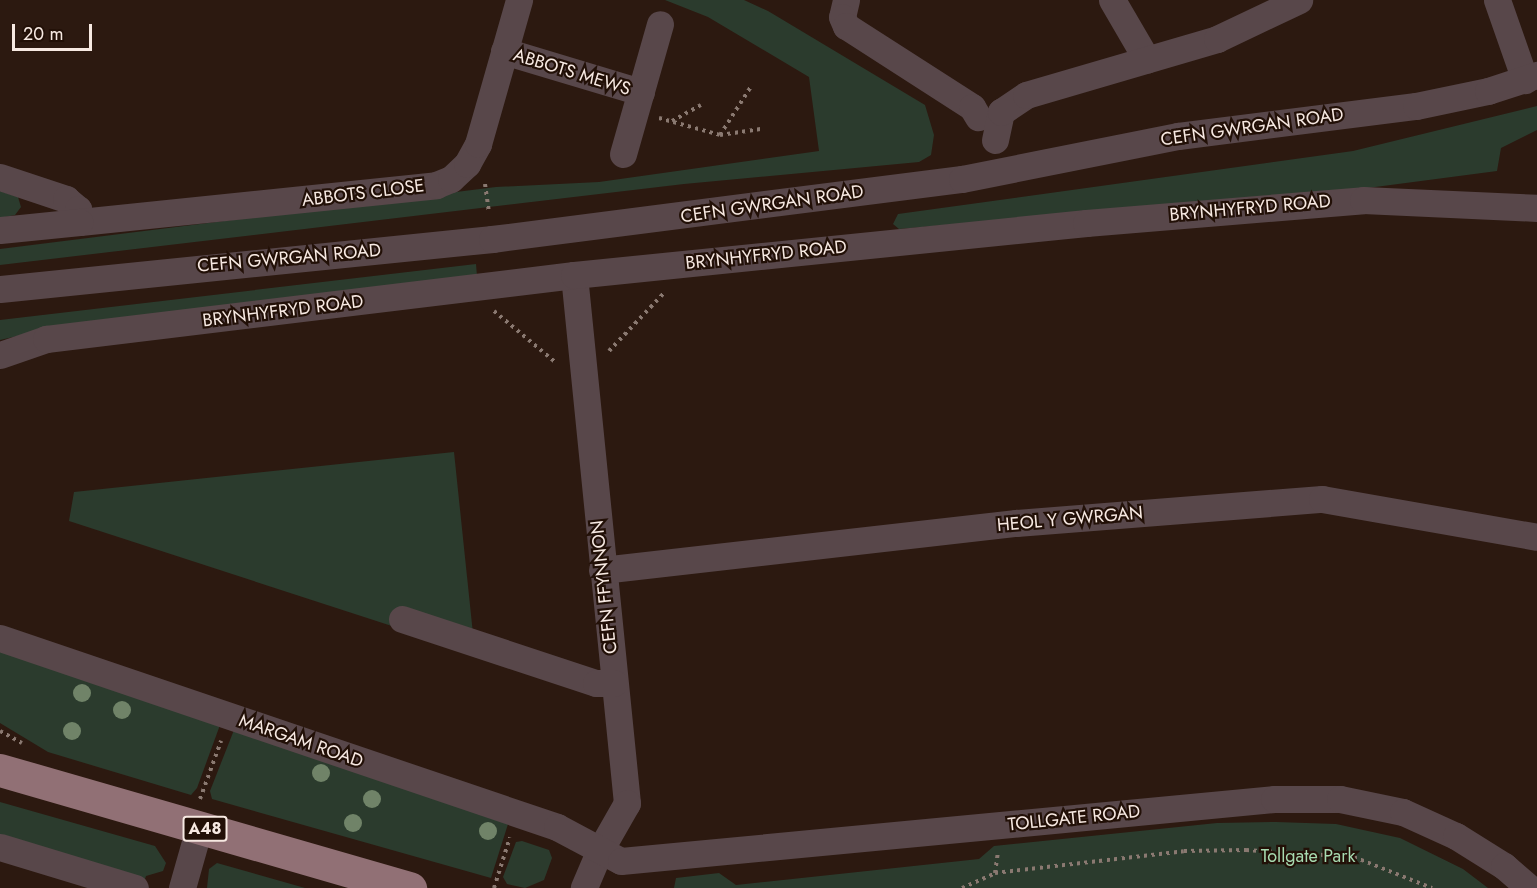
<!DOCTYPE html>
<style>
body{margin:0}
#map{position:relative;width:1537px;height:888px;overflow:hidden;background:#2c1910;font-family:Jost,sans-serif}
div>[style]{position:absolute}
.green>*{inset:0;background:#2b3b2d}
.path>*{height:4px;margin-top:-2px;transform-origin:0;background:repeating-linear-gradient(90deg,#8a7971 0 3px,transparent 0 7.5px)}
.minor>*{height:27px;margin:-13.5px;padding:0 13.5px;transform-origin:13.5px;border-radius:13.5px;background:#58474a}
.major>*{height:33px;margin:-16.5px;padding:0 16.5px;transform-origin:16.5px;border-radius:16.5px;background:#917075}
.trees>*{width:18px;height:18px;margin:-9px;border-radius:50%;background:#708368}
span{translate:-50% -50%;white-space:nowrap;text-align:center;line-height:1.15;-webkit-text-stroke:4.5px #221007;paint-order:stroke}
.shield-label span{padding:2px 4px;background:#221007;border:2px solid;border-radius:4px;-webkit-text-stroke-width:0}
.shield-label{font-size:16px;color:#f7e9e2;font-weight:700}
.street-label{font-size:18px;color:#f7e9e2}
.park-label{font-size:18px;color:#a7dab0}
.scale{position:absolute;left:12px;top:24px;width:80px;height:27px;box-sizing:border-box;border:3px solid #f7e9e2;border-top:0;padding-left:8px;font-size:18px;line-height:21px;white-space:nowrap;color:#f7e9e2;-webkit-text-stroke:4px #221007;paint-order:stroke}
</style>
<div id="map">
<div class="green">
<div style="clip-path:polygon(665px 0,744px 0,768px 11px,925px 105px,934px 135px,931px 155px,919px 162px,684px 184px,0 265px,0 249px,496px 187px,599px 182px,819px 151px,809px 77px,708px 17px)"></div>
<div style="clip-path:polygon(1537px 106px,1537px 130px,1501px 148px,1497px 171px,1360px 189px,899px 229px,893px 224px,898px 214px,1353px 151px)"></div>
<div style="clip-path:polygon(0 191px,18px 197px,21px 207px,15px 215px,0 218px)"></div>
<div style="clip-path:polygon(476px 264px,477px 276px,53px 328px,0 340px,0 320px)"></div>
<div style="clip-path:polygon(454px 452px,475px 653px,69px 521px,74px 492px)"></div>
<div style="clip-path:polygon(0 650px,220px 725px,197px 788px,191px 795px,48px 752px,0 723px)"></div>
<div style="clip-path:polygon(234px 730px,508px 824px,491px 878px,212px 799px,210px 791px)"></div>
<div style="clip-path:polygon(0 802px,155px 846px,166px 863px,163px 871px,146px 876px,144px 882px,0 837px)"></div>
<div style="clip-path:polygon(1276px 822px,1336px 824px,1400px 838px,1463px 869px,1488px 888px,674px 888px,676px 878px,719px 873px,736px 885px,979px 859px,994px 846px,1217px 823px)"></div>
<div style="clip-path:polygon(522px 841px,549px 850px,552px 858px,544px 880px,525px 888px,507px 884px,503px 877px,516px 842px)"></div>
<div style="clip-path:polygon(217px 863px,305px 888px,207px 888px,209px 869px)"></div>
</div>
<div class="path">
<div style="left:659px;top:118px;width:63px;rotate:15.6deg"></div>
<div style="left:720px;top:135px;width:41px;rotate:-8.3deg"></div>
<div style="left:672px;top:121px;width:33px;rotate:-29deg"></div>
<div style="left:720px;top:135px;width:56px;rotate:-57.4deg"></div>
<div style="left:485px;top:184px;width:28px;rotate:82deg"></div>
<div style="left:494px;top:311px;width:80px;rotate:39.9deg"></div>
<div style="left:609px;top:351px;width:80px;rotate:-46.5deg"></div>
<div style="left:0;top:731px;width:25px;rotate:29deg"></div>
<div style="left:200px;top:799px;width:62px;rotate:-70.1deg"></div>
<div style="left:995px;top:873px;width:22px;rotate:-82deg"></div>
<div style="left:494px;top:888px;width:53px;rotate:-72.6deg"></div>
<div style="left:962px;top:888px;width:36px;rotate:-24deg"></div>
<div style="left:995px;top:873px;width:190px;rotate:-6.6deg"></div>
<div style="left:1184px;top:851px;width:62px;rotate:-0.9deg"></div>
<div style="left:1246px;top:850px;width:108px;rotate:3.7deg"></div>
<div style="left:1354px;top:857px;width:84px;rotate:21.7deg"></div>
</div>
<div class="minor">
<div style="left:846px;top:0;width:17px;rotate:103deg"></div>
<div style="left:842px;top:17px;width:10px;rotate:66deg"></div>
<div style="left:846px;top:26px;width:150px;rotate:32.7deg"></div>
<div style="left:972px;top:107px;width:12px;rotate:59deg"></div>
<div style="left:1112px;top:0;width:69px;rotate:59.7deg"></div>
<div style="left:1497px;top:0;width:85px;rotate:70.7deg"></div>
<div style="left:504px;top:51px;width:143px;rotate:16.7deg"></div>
<div style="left:995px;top:140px;width:29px;rotate:-78deg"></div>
<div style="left:1001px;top:112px;width:30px;rotate:-34deg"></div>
<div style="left:1026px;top:95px;width:199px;rotate:-16.3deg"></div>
<div style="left:1217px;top:39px;width:91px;rotate:-25.4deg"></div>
<div style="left:623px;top:154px;width:135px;rotate:-74.1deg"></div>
<div style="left:0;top:177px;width:70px;rotate:18.4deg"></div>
<div style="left:66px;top:199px;width:16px;rotate:40deg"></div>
<div style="left:78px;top:209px;width:13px;rotate:81deg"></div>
<div style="left:80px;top:222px;width:358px;rotate:-5.9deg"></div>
<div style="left:436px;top:185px;width:16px;rotate:-22deg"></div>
<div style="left:451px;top:179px;width:22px;rotate:-43deg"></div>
<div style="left:467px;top:164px;width:23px;rotate:-61deg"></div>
<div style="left:478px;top:144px;width:150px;rotate:-74.1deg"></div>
<div style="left:0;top:230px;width:80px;rotate:-5.7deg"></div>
<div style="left:574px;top:275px;width:531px;rotate:84.27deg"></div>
<div style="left:627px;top:803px;width:56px;rotate:119.7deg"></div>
<div style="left:599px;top:852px;width:39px;rotate:113deg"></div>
<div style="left:0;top:289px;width:495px;rotate:-5.8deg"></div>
<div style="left:492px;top:239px;width:474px;rotate:-7.3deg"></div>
<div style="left:962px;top:179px;width:220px;rotate:-11.3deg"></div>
<div style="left:1178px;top:136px;width:240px;rotate:-7.2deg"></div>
<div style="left:1416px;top:106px;width:74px;rotate:-11.8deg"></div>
<div style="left:1488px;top:91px;width:52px;rotate:-18.1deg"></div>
<div style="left:0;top:355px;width:49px;rotate:-19.2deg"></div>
<div style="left:46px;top:339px;width:532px;rotate:-6.91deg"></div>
<div style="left:574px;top:275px;width:515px;rotate:-5.8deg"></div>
<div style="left:1086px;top:223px;width:278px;rotate:-4.7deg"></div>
<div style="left:1363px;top:200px;width:174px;rotate:2.6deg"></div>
<div style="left:602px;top:570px;width:417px;rotate:-6.5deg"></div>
<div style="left:1016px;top:523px;width:307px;rotate:-4.5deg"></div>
<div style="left:1322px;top:499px;width:218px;rotate:10deg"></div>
<div style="left:402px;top:619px;width:204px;rotate:18.3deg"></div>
<div style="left:596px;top:683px;width:18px"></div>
<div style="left:0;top:638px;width:588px;rotate:18.74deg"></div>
<div style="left:557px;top:827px;width:72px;rotate:28deg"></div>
<div style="left:621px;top:861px;width:656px;rotate:-5.42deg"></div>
<div style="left:1274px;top:799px;width:66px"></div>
<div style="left:1340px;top:799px;width:64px;rotate:11.7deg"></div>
<div style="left:1403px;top:812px;width:58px;rotate:24.4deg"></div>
<div style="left:1456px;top:836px;width:57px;rotate:32deg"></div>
<div style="left:1504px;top:866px;width:33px;rotate:41deg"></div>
<div style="left:0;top:847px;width:141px;rotate:16.9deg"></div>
<div style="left:182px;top:888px;width:62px;rotate:-74.2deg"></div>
</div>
<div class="major">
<div style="left:0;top:770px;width:427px;rotate:16.1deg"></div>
</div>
<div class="trees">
<div style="left:82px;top:693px"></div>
<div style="left:122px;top:710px"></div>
<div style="left:72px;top:731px"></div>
<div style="left:321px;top:773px"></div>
<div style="left:372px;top:799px"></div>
<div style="left:353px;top:823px"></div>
<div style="left:488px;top:831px"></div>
</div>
<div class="shield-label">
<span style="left:205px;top:829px">A48</span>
</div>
<div class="street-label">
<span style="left:572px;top:72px;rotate:17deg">ABBOTS MEWS</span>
<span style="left:1252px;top:127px;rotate:-8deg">CEFN GWRGAN ROAD</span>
<span style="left:363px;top:193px;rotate:-7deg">ABBOTS CLOSE</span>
<span style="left:772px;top:204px;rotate:-8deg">CEFN GWRGAN ROAD</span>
<span style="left:1250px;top:208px;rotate:-5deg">BRYNHYFRYD ROAD</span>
<span style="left:766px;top:255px;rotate:-6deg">BRYNHYFRYD ROAD</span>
<span style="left:289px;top:258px;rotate:-5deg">CEFN GWRGAN ROAD</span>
<span style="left:283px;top:311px;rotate:-7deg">BRYNHYFRYD ROAD</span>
<span style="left:1070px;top:519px;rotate:-5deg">HEOL Y GWRGAN</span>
<span style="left:604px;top:587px;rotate:-96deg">CEFN FFYNNON</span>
<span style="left:301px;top:741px;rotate:19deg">MARGAM ROAD</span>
<span style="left:1074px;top:818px;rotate:-6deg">TOLLGATE ROAD</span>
</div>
<div class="park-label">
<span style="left:1308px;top:856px">Tollgate Park</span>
</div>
<div class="scale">20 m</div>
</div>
